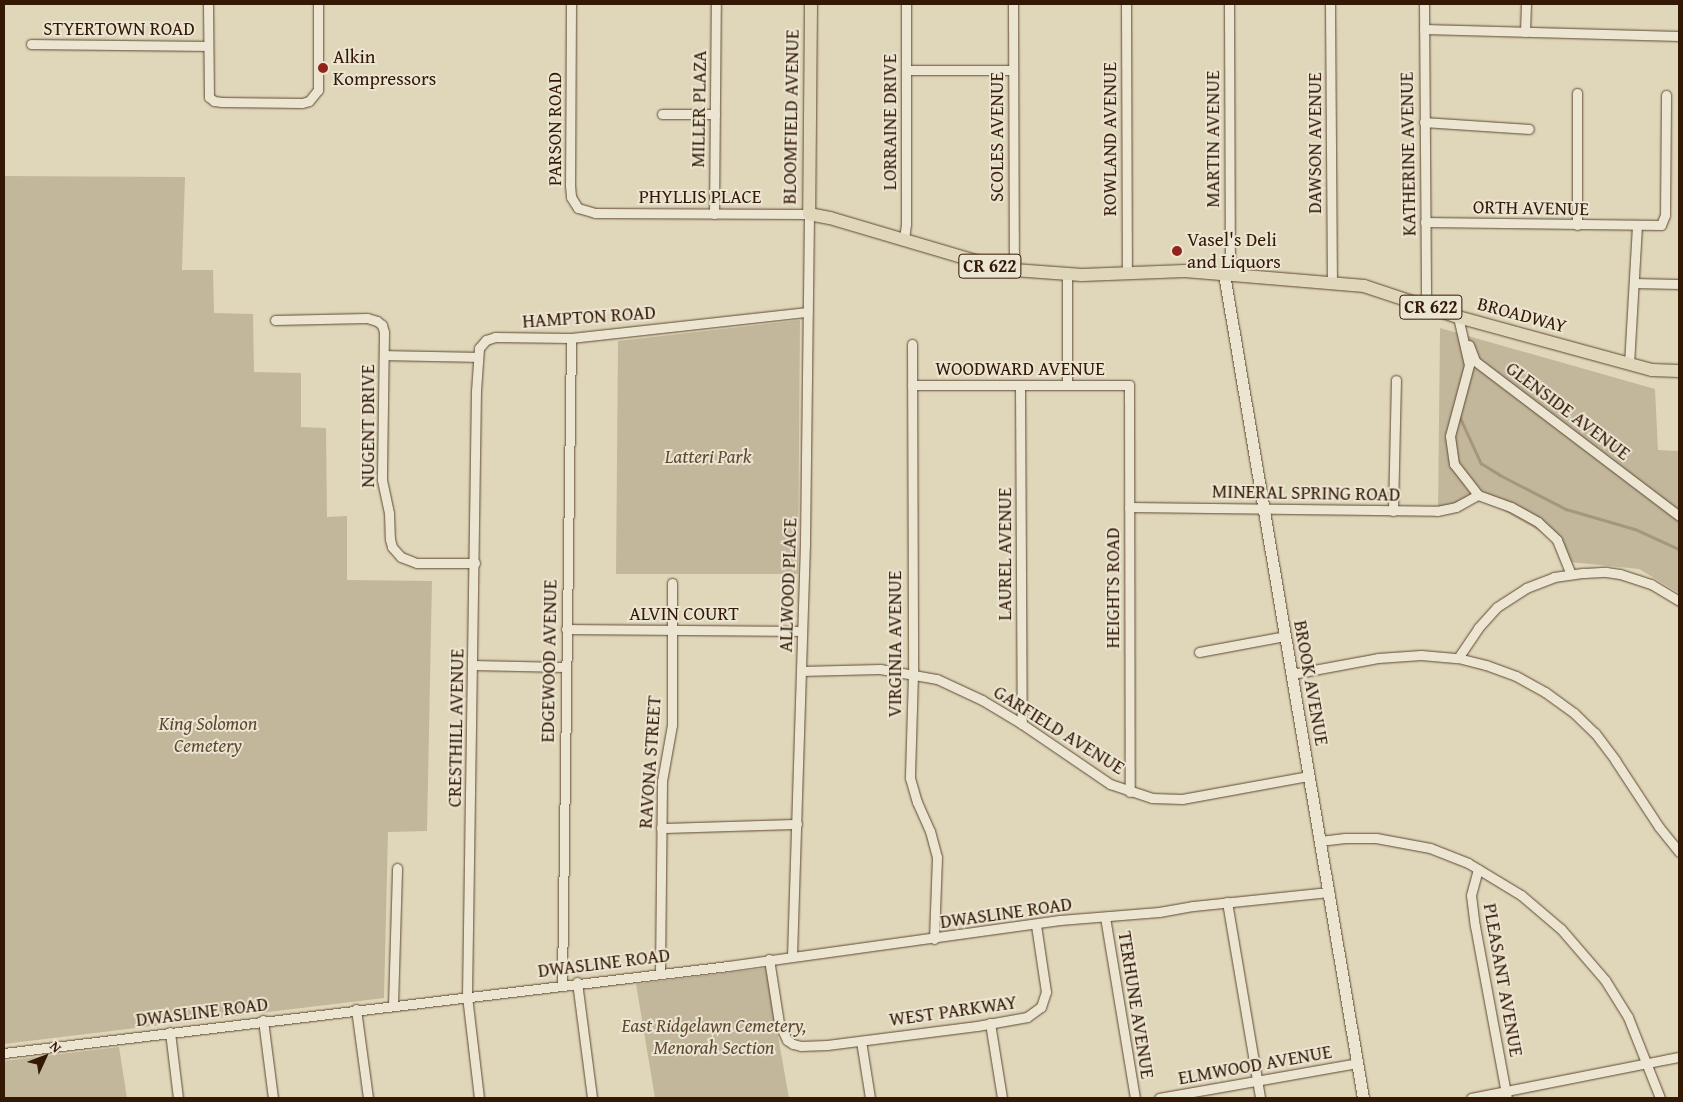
<!DOCTYPE html>
<style>
body{margin:0}
#map{position:relative;width:1683px;height:1102px;overflow:hidden;background:#e0d7ba;font-family:"Gentium Book Plus",serif}
div>[style]{position:absolute}
.green>*{inset:0;background:#c2b79b}
.stream>*{height:2.5px;margin:-1.25px;padding:0 1.25px;transform-origin:1.25px;border-radius:1.25px;background:#a5967c}
.roads{filter:drop-shadow(0 0 1px #5e4832) drop-shadow(0 0 1px #5e4832)}
.street>*{height:9px;margin:-4.5px;padding:0 4.5px;transform-origin:4.5px;border-radius:4.5px;background:#ebe5d2}
.secondary>*{height:11px;margin:-5.5px;padding:0 5.5px;transform-origin:5.5px;border-radius:5.5px;background:#ebe5d2}
.primary>*{height:12px;margin:-6px;padding:0 6px;transform-origin:6px;border-radius:6px;background:#e0d7ba}
.dots>*{width:14px;height:14px;translate:-50% -50%;box-sizing:border-box;border:2px solid #ebe5d2;border-radius:50%}
span{translate:-50% -50%;white-space:nowrap;text-align:center;line-height:1.15;-webkit-text-stroke:4px #ebe5d2;paint-order:stroke}
.shield-label span{padding:1px 4px;background:#ebe5d2;border:1px solid;border-radius:4px;-webkit-text-stroke-width:0}
.shield-label{font-size:18px;color:#321805;font-weight:700}
.street-label{font-size:19px;color:#321805}
.poi-label{font-size:19px;color:#321805}
.left{translate:0 -50%;text-align:left}
.park-label{font-size:19px;color:#5d4832;font-style:italic}
.frame{position:absolute;inset:0;border:5px solid #321805;pointer-events:none}
.north{position:absolute;left:20px;top:1032px;width:50px;height:50px;-webkit-text-stroke:4px #ebe5d2;paint-order:stroke;rotate:47deg;font-size:14px;font-weight:700;line-height:20px;text-align:center;color:#321805}
.north::after{content:'';display:block;margin:auto;width:18px;height:22px;background:#321805;clip-path:polygon(50% 0,100% 100%,50% 72%,0 100%)}
</style>
<div id="map">
<div class="green">
<div style="clip-path:polygon(4px 176px,185px 177px,182px 270px,213px 270px,214px 313px,253px 314px,254px 372px,301px 373px,301px 427px,326px 428px,327px 517px,347px 516px,347px 580px,432px 581px,427px 831px,388px 832px,384px 998px,4px 1044px)"></div>
<div style="clip-path:polygon(800px 320px,798px 574px,616px 574px,618px 341px)"></div>
<div style="clip-path:polygon(1440px 328px,1655px 389px,1658px 450px,1679px 451px,1679px 593px,1639px 569px,1570px 562px,1552px 538px,1476px 495px,1438px 512px)"></div>
<div style="clip-path:polygon(766px 968px,789px 1098px,655px 1098px,636px 984px)"></div>
<div style="clip-path:polygon(119px 1047px,127px 1098px,4px 1098px,4px 1061px)"></div>
</div>
<div class="stream">
<div style="left:1460px;top:417px;width:51px;rotate:65.5deg"></div>
<div style="left:1481px;top:463px;width:22px;rotate:32deg"></div>
<div style="left:1500px;top:475px;width:74px;rotate:27.3deg"></div>
<div style="left:1566px;top:509px;width:72px;rotate:16.2deg"></div>
<div style="left:1635px;top:529px;width:48px;rotate:24.4deg"></div>
</div>
<div class="roads">
<div class="street">
<div style="left:208px;top:4px;width:93px;rotate:89.4deg"></div>
<div style="left:209px;top:97px;width:6px;rotate:39deg"></div>
<div style="left:214px;top:101px;width:8px;rotate:7deg"></div>
<div style="left:222px;top:102px;width:80px;rotate:0.7deg"></div>
<div style="left:302px;top:103px;width:7px;rotate:-16deg"></div>
<div style="left:309px;top:101px;width:14px;rotate:-51deg"></div>
<div style="left:318px;top:90px;width:86px;rotate:-90deg"></div>
<div style="left:571px;top:4px;width:181px;rotate:90.3deg"></div>
<div style="left:570px;top:185px;width:12px;rotate:85deg"></div>
<div style="left:571px;top:197px;width:13px;rotate:58deg"></div>
<div style="left:578px;top:208px;width:18px;rotate:16deg"></div>
<div style="left:595px;top:213px;width:214px;rotate:0.3deg"></div>
<div style="left:809px;top:214px;width:329px;rotate:90.7deg"></div>
<div style="left:805px;top:543px;width:413px;rotate:91.8deg"></div>
<div style="left:1013px;top:4px;width:266px;rotate:89.8deg"></div>
<div style="left:1126px;top:4px;width:269px;rotate:89.8deg"></div>
<div style="left:1229px;top:4px;width:270px;rotate:89.8deg"></div>
<div style="left:1330px;top:4px;width:278px;rotate:89.6deg"></div>
<div style="left:1424px;top:4px;width:301px;rotate:89.6deg"></div>
<div style="left:1424px;top:29px;width:255px;rotate:1.6deg"></div>
<div style="left:1525px;top:32px;width:28px;rotate:-88deg"></div>
<div style="left:31px;top:44px;width:177px;rotate:0.6deg"></div>
<div style="left:907px;top:70px;width:106px"></div>
<div style="left:1577px;top:93px;width:132px;rotate:90deg"></div>
<div style="left:662px;top:114px;width:53px"></div>
<div style="left:1424px;top:122px;width:105px;rotate:3.8deg"></div>
<div style="left:714px;top:214px;width:210px;rotate:-89.5deg"></div>
<div style="left:1425px;top:222px;width:236px;rotate:0.7deg"></div>
<div style="left:1661px;top:225px;width:11px;rotate:-68deg"></div>
<div style="left:1665px;top:215px;width:120px;rotate:-89.5deg"></div>
<div style="left:904px;top:240px;width:16px;rotate:-83deg"></div>
<div style="left:906px;top:224px;width:220px;rotate:-90deg"></div>
<div style="left:1067px;top:275px;width:110px;rotate:90deg"></div>
<div style="left:1634px;top:283px;width:45px;rotate:1.3deg"></div>
<div style="left:1458px;top:317px;width:49px;rotate:77.1deg"></div>
<div style="left:1469px;top:365px;width:73px;rotate:105deg"></div>
<div style="left:1450px;top:436px;width:28px;rotate:82deg"></div>
<div style="left:1454px;top:464px;width:39px;rotate:52deg"></div>
<div style="left:1478px;top:495px;width:35px;rotate:20deg"></div>
<div style="left:1511px;top:507px;width:31px;rotate:29deg"></div>
<div style="left:1538px;top:522px;width:26px;rotate:43deg"></div>
<div style="left:1557px;top:540px;width:37px;rotate:68deg"></div>
<div style="left:275px;top:320px;width:92px;rotate:-1.2deg"></div>
<div style="left:367px;top:318px;width:10px;rotate:17deg"></div>
<div style="left:377px;top:321px;width:6px;rotate:39deg"></div>
<div style="left:382px;top:325px;width:7px;rotate:74deg"></div>
<div style="left:384px;top:332px;width:148px;rotate:90.8deg"></div>
<div style="left:382px;top:480px;width:34px;rotate:78deg"></div>
<div style="left:389px;top:513px;width:26px;rotate:88deg"></div>
<div style="left:390px;top:539px;width:8px;rotate:76deg"></div>
<div style="left:392px;top:547px;width:13px;rotate:48deg"></div>
<div style="left:401px;top:557px;width:17px;rotate:21deg"></div>
<div style="left:417px;top:563px;width:58px"></div>
<div style="left:912px;top:344px;width:330px;rotate:89.8deg"></div>
<div style="left:913px;top:674px;width:104px;rotate:91.7deg"></div>
<div style="left:910px;top:778px;width:25px;rotate:74deg"></div>
<div style="left:917px;top:802px;width:32px;rotate:66deg"></div>
<div style="left:930px;top:831px;width:27px;rotate:75deg"></div>
<div style="left:937px;top:857px;width:82px;rotate:92.1deg"></div>
<div style="left:1469px;top:345px;width:17px;rotate:69deg"></div>
<div style="left:1475px;top:361px;width:256px;rotate:37.2deg"></div>
<div style="left:384px;top:355px;width:94px;rotate:1.2deg"></div>
<div style="left:1629px;top:364px;width:138px;rotate:-86.7deg"></div>
<div style="left:912px;top:385px;width:217px"></div>
<div style="left:1129px;top:385px;width:407px;rotate:89.9deg"></div>
<div style="left:1020px;top:385px;width:339px;rotate:89.7deg"></div>
<div style="left:1129px;top:507px;width:308px;rotate:0.7deg"></div>
<div style="left:1437px;top:511px;width:19px;rotate:-12deg"></div>
<div style="left:1456px;top:507px;width:25px;rotate:-29deg"></div>
<div style="left:1393px;top:511px;width:131px;rotate:-88.7deg"></div>
<div style="left:566px;top:629px;width:236px;rotate:0.5deg"></div>
<div style="left:1199px;top:652px;width:87px;rotate:-10.5deg"></div>
<div style="left:1458px;top:658px;width:36px;rotate:-56deg"></div>
<div style="left:1478px;top:628px;width:28px;rotate:-48deg"></div>
<div style="left:1497px;top:607px;width:35px;rotate:-33deg"></div>
<div style="left:1526px;top:588px;width:30px;rotate:-21deg"></div>
<div style="left:1554px;top:577px;width:30px;rotate:-8deg"></div>
<div style="left:1584px;top:573px;width:22px;rotate:-3deg"></div>
<div style="left:1606px;top:572px;width:14px;rotate:8deg"></div>
<div style="left:1620px;top:574px;width:33px;rotate:18deg"></div>
<div style="left:1651px;top:584px;width:33px;rotate:31deg"></div>
<div style="left:472px;top:665px;width:93px;rotate:1.2deg"></div>
<div style="left:801px;top:671px;width:79px;rotate:-1.5deg"></div>
<div style="left:880px;top:669px;width:58px;rotate:10deg"></div>
<div style="left:937px;top:679px;width:50px;rotate:25deg"></div>
<div style="left:982px;top:700px;width:47px;rotate:31deg"></div>
<div style="left:1022px;top:724px;width:107px;rotate:34.3deg"></div>
<div style="left:1110px;top:784px;width:44px;rotate:18.4deg"></div>
<div style="left:1152px;top:798px;width:30px;rotate:2deg"></div>
<div style="left:1182px;top:799px;width:129px;rotate:-10.3deg"></div>
<div style="left:1292px;top:674px;width:87px;rotate:-10.5deg"></div>
<div style="left:1378px;top:658px;width:43px;rotate:-4deg"></div>
<div style="left:1421px;top:655px;width:37px;rotate:5deg"></div>
<div style="left:1458px;top:658px;width:29px;rotate:14deg"></div>
<div style="left:1486px;top:665px;width:32px;rotate:20deg"></div>
<div style="left:1516px;top:676px;width:33px;rotate:29deg"></div>
<div style="left:1545px;top:692px;width:36px;rotate:36deg"></div>
<div style="left:1574px;top:713px;width:29px;rotate:44deg"></div>
<div style="left:1595px;top:733px;width:34px;rotate:53deg"></div>
<div style="left:1615px;top:760px;width:80px;rotate:56.7deg"></div>
<div style="left:1659px;top:827px;width:32px;rotate:51deg"></div>
<div style="left:661px;top:828px;width:136px;rotate:-1.7deg"></div>
<div style="left:1320px;top:841px;width:25px;rotate:-7deg"></div>
<div style="left:1345px;top:838px;width:31px"></div>
<div style="left:1376px;top:838px;width:55px;rotate:10.5deg"></div>
<div style="left:1430px;top:848px;width:41px;rotate:21.5deg"></div>
<div style="left:1468px;top:863px;width:62px;rotate:31.1deg"></div>
<div style="left:1521px;top:895px;width:52px;rotate:40.4deg"></div>
<div style="left:1561px;top:929px;width:67px;rotate:49.2deg"></div>
<div style="left:1605px;top:980px;width:44px;rotate:58.1deg"></div>
<div style="left:1628px;top:1017px;width:87px;rotate:68.4deg"></div>
<div style="left:1478px;top:869px;width:27px;rotate:105deg"></div>
<div style="left:1471px;top:895px;width:31px;rotate:83deg"></div>
<div style="left:1475px;top:926px;width:175px;rotate:79.5deg"></div>
<div style="left:1227px;top:902px;width:199px;rotate:80.4deg"></div>
<div style="left:1105px;top:917px;width:183px;rotate:80.6deg"></div>
<div style="left:769px;top:959px;width:65px;rotate:81.1deg"></div>
<div style="left:779px;top:1023px;width:19px;rotate:65deg"></div>
<div style="left:787px;top:1040px;width:7px;rotate:34deg"></div>
<div style="left:793px;top:1044px;width:8px;rotate:14deg"></div>
<div style="left:801px;top:1046px;width:26px;rotate:-2deg"></div>
<div style="left:827px;top:1045px;width:151px;rotate:-7.2deg"></div>
<div style="left:977px;top:1026px;width:51px;rotate:-10.2deg"></div>
<div style="left:1027px;top:1017px;width:17px;rotate:-36deg"></div>
<div style="left:1041px;top:1007px;width:16px;rotate:-72deg"></div>
<div style="left:1046px;top:992px;width:68px;rotate:-98.5deg"></div>
<div style="left:660px;top:973px;width:192px;rotate:-89.4deg"></div>
<div style="left:662px;top:781px;width:57px;rotate:-79.9deg"></div>
<div style="left:672px;top:725px;width:142px;rotate:-90deg"></div>
<div style="left:577px;top:982px;width:117px;rotate:82.6deg"></div>
<div style="left:562px;top:984px;width:646px;rotate:-89.2deg"></div>
<div style="left:393px;top:1005px;width:137px;rotate:-88.3deg"></div>
<div style="left:356px;top:1009px;width:90px;rotate:82.3deg"></div>
<div style="left:263px;top:1020px;width:79px;rotate:82.7deg"></div>
<div style="left:990px;top:1023px;width:76px;rotate:80.9deg"></div>
<div style="left:170px;top:1032px;width:66px;rotate:83.1deg"></div>
<div style="left:861px;top:1041px;width:58px;rotate:81deg"></div>
<div style="left:4px;top:1053px;width:729px;rotate:-6.85deg"></div>
<div style="left:728px;top:966px;width:335px;rotate:-7.9deg"></div>
<div style="left:1060px;top:920px;width:99px;rotate:-4.6deg"></div>
<div style="left:1159px;top:912px;width:35px;rotate:-10deg"></div>
<div style="left:1193px;top:906px;width:137px;rotate:-5.9deg"></div>
<div style="left:479px;top:1098px;width:103px;rotate:-96.7deg"></div>
<div style="left:467px;top:996px;width:605px;rotate:-89.15deg"></div>
<div style="left:476px;top:391px;width:43px;rotate:-86deg"></div>
<div style="left:479px;top:348px;width:11px;rotate:-49deg"></div>
<div style="left:486px;top:340px;width:9px;rotate:-18deg"></div>
<div style="left:495px;top:337px;width:76px;rotate:0.8deg"></div>
<div style="left:571px;top:338px;width:238px;rotate:-6.3deg"></div>
<div style="left:1159px;top:1098px;width:201px;rotate:-10deg"></div>
<div style="left:1471px;top:1098px;width:212px;rotate:-11.2deg"></div>
</div>
<div class="secondary">
<div style="left:1224px;top:274px;width:836px;rotate:80.42deg"></div>
</div>
<div class="primary">
<div style="left:811px;top:4px;width:210px;rotate:90.5deg"></div>
<div style="left:809px;top:214px;width:21px;rotate:11deg"></div>
<div style="left:830px;top:218px;width:172px;rotate:16.5deg"></div>
<div style="left:995px;top:267px;width:19px;rotate:9deg"></div>
<div style="left:1014px;top:270px;width:68px;rotate:4.2deg"></div>
<div style="left:1082px;top:275px;width:103px;rotate:-2.2deg"></div>
<div style="left:1185px;top:271px;width:180px;rotate:4.8deg"></div>
<div style="left:1364px;top:286px;width:99px;rotate:18.3deg"></div>
<div style="left:1458px;top:317px;width:201px;rotate:15.3deg"></div>
<div style="left:1652px;top:370px;width:27px;rotate:2deg"></div>
</div>
</div>
<div class="dots">
<div style="left:323px;top:68px;background:#8f2418"></div>
<div style="left:1177px;top:251px;background:#8f2418"></div>
</div>
<div class="shield-label">
<span style="left:990px;top:266px">CR 622</span>
<span style="left:1431px;top:307px">CR 622</span>
</div>
<div class="street-label">
<span style="left:119px;top:29px">STYERTOWN ROAD</span>
<span style="left:699px;top:109px;rotate:-89deg">MILLER PLAZA</span>
<span style="left:791px;top:117px;rotate:-89deg">BLOOMFIELD AVENUE</span>
<span style="left:890px;top:122px;rotate:-90deg">LORRAINE DRIVE</span>
<span style="left:555px;top:129px;rotate:-90deg">PARSON ROAD</span>
<span style="left:997px;top:137px;rotate:-90deg">SCOLES AVENUE</span>
<span style="left:1110px;top:139px;rotate:-90deg">ROWLAND AVENUE</span>
<span style="left:1213px;top:139px;rotate:-90deg">MARTIN AVENUE</span>
<span style="left:1315px;top:143px;rotate:-90deg">DAWSON AVENUE</span>
<span style="left:1408px;top:154px;rotate:-91deg">KATHERINE AVENUE</span>
<span style="left:700px;top:197px">PHYLLIS PLACE</span>
<span style="left:1531px;top:208px;rotate:1deg">ORTH AVENUE</span>
<span style="left:1522px;top:315px;rotate:15deg">BROADWAY</span>
<span style="left:589px;top:317px;rotate:-4deg">HAMPTON ROAD</span>
<span style="left:1020px;top:369px">WOODWARD AVENUE</span>
<span style="left:1568px;top:411px;rotate:37deg">GLENSIDE AVENUE</span>
<span style="left:368px;top:426px;rotate:-90deg">NUGENT DRIVE</span>
<span style="left:1306px;top:493px;rotate:1deg">MINERAL SPRING ROAD</span>
<span style="left:1005px;top:554px;rotate:-90deg">LAUREL AVENUE</span>
<span style="left:788px;top:585px;rotate:-88deg">ALLWOOD PLACE</span>
<span style="left:1113px;top:588px;rotate:-90deg">HEIGHTS ROAD</span>
<span style="left:684px;top:614px">ALVIN COURT</span>
<span style="left:895px;top:644px;rotate:-90deg">VIRGINIA AVENUE</span>
<span style="left:549px;top:661px;rotate:-89deg">EDGEWOOD AVENUE</span>
<span style="left:1311px;top:683px;rotate:80deg">BROOK AVENUE</span>
<span style="left:456px;top:728px;rotate:-89deg">CRESTHILL AVENUE</span>
<span style="left:1059px;top:730px;rotate:32deg">GARFIELD AVENUE</span>
<span style="left:650px;top:762px;rotate:-86deg">RAVONA STREET</span>
<span style="left:1006px;top:913px;rotate:-8deg">DWASLINE ROAD</span>
<span style="left:604px;top:963px;rotate:-7deg">DWASLINE ROAD</span>
<span style="left:1503px;top:980px;rotate:80deg">PLEASANT AVENUE</span>
<span style="left:1136px;top:1005px;rotate:81deg">TERHUNE AVENUE</span>
<span style="left:953px;top:1011px;rotate:-8deg">WEST PARKWAY</span>
<span style="left:202px;top:1012px;rotate:-7deg">DWASLINE ROAD</span>
<span style="left:1255px;top:1065px;rotate:-10deg">ELMWOOD AVENUE</span>
</div>
<div class="poi-label">
<span class="left" style="left:333px;top:68px">Alkin<br>Kompressors</span>
<span class="left" style="left:1187px;top:251px">Vasel's Deli<br>and Liquors</span>
</div>
<div class="park-label">
<span style="left:708px;top:457px">Latteri Park</span>
<span style="left:208px;top:735px">King Solomon<br>Cemetery</span>
<span style="left:714px;top:1037px">East Ridgelawn Cemetery,<br>Menorah Section</span>
</div>
<div class="frame"></div>
<div class="north">N</div>
</div>
